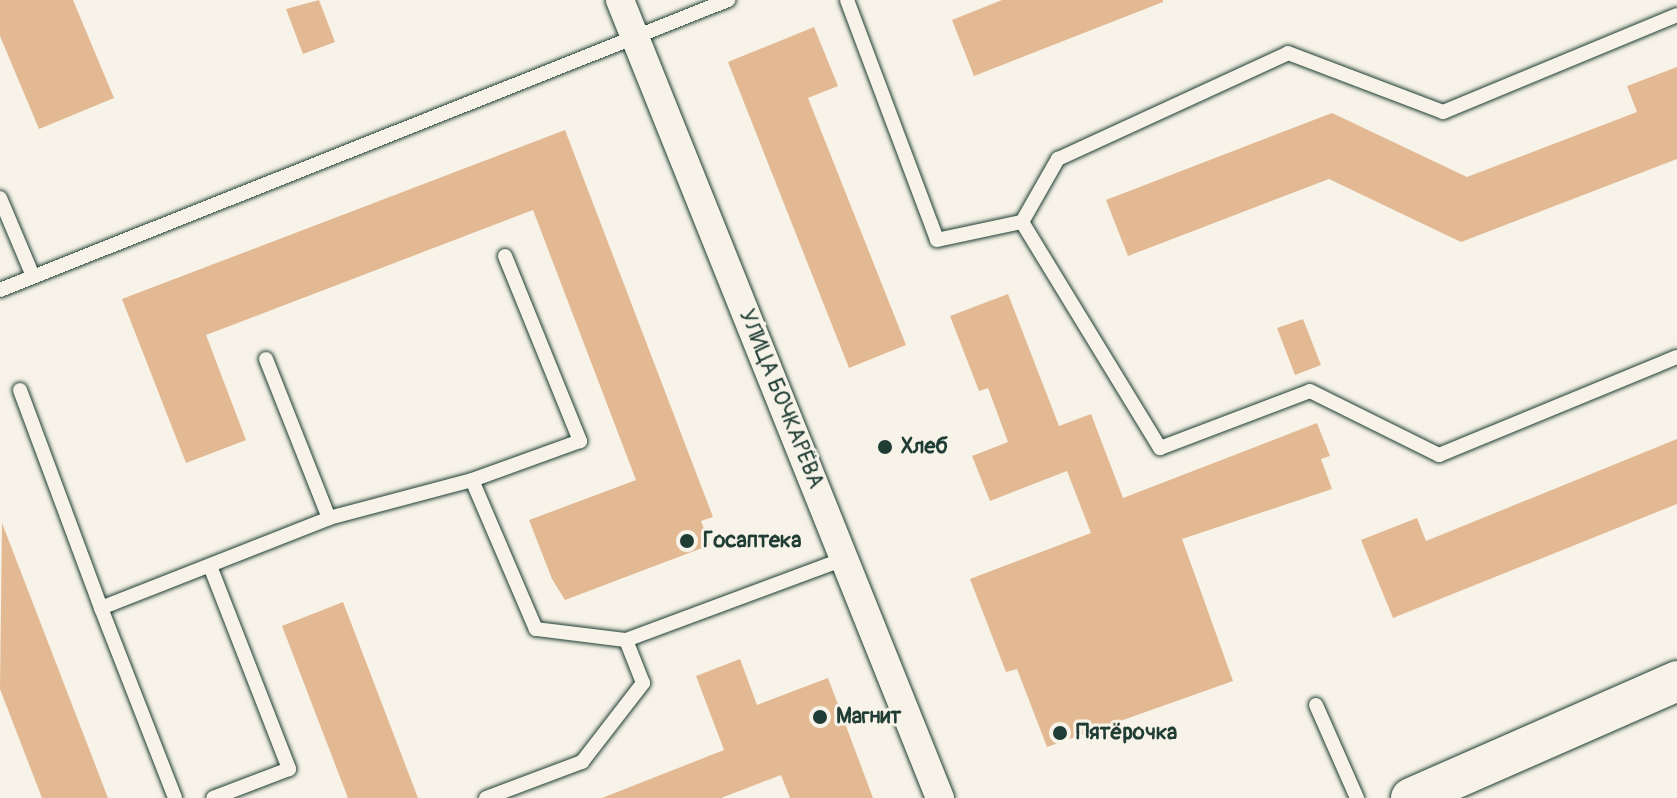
<!DOCTYPE html>
<meta charset="utf-8">
<style>
body{margin:0}
#map{position:relative;width:1677px;height:798px;overflow:hidden;background:#f7f3e8;font-family:Pangolin,sans-serif}
div>[style]{position:absolute}
.building>*{inset:0;background:#e3b993}
.roads{filter:drop-shadow(0 0 2px #1f3d34) drop-shadow(0 0 2px #1f3d34)}
.lane>*{height:14px;margin:-7px;padding:0 7px;transform-origin:7px;border-radius:7px;background:#f7f3e8}
.street>*{height:28px;margin:-14px;padding:0 14px;transform-origin:14px;border-radius:14px;background:#f7f3e8}
.secondary>*{height:40px;margin:-20px;padding:0 20px;transform-origin:20px;border-radius:20px;background:#f7f3e8}
.dots>*{width:22px;height:22px;translate:-50% -50%;box-sizing:border-box;border:4px solid #f7f3e8;border-radius:50%}
span{translate:-50% -50%;white-space:nowrap;text-align:center;line-height:1.15;-webkit-text-stroke:6px #f7f3e8;paint-order:stroke}
.street-label{font-size:22px;color:#1f3d34}
.poi-label{font-size:22px;color:#1f3d34;font-weight:700}
.left{translate:0 -50%;text-align:left}
</style>
<div id="map">
<div class="building">
<div style="clip-path:polygon(0 0,73px 0,114px 98px,39px 129px,0 36px)"></div>
<div style="clip-path:polygon(319px 0,335px 42px,303px 54px,286px 9px)"></div>
<div style="clip-path:polygon(1002px 0,1163px 0,1163px 2px,974px 76px,952px 20px)"></div>
<div style="clip-path:polygon(814px 27px,838px 86px,808px 98px,906px 345px,849px 368px,728px 62px)"></div>
<div style="clip-path:polygon(1677px 67px,1677px 159px,1461px 242px,1329px 179px,1128px 256px,1106px 200px,1332px 113px,1467px 177px,1637px 112px,1627px 86px)"></div>
<div style="clip-path:polygon(565px 130px,713px 517px,701px 521px,710px 545px,565px 600px,552px 579px,529px 520px,636px 480px,533px 210px,206px 335px,246px 440px,186px 463px,122px 299px)"></div>
<div style="clip-path:polygon(1008px 294px,1059px 426px,1091px 414px,1123px 498px,1317px 423px,1330px 456px,1321px 459px,1332px 489px,1182px 539px,1233px 681px,1047px 747px,1017px 669px,1006px 672px,970px 579px,1091px 533px,1067px 471px,990px 501px,972px 456px,1008px 442px,988px 388px,979px 391px,950px 316px)"></div>
<div style="clip-path:polygon(1303px 319px,1321px 365px,1295px 375px,1277px 328px)"></div>
<div style="clip-path:polygon(1677px 439px,1677px 504px,1393px 618px,1361px 540px,1417px 518px,1426px 541px)"></div>
<div style="clip-path:polygon(2px 523px,108px 798px,42px 798px,0 689px)"></div>
<div style="clip-path:polygon(343px 602px,418px 798px,348px 798px,282px 626px)"></div>
<div style="clip-path:polygon(740px 659px,757px 705px,828px 678px,873px 798px,790px 798px,781px 775px,721px 798px,602px 798px,724px 750px,696px 676px)"></div>
</div>
<div class="roads">
<div class="lane">
<div style="left:847px;top:0;width:256px;rotate:69.4deg"></div>
<div style="left:937px;top:240px;width:87px;rotate:-12deg"></div>
<div style="left:1022px;top:222px;width:265px;rotate:58.6deg"></div>
<div style="left:1160px;top:448px;width:160px;rotate:-20.8deg"></div>
<div style="left:1310px;top:391px;width:144px;rotate:26.4deg"></div>
<div style="left:1439px;top:455px;width:257px;rotate:-22.4deg"></div>
<div style="left:0;top:198px;width:85px;rotate:67.1deg"></div>
<div style="left:1022px;top:222px;width:73px;rotate:-60.3deg"></div>
<div style="left:1058px;top:159px;width:253px;rotate:-24.7deg"></div>
<div style="left:1288px;top:53px;width:166px;rotate:20.8deg"></div>
<div style="left:1443px;top:112px;width:253px;rotate:-22.5deg"></div>
<div style="left:505px;top:256px;width:200px;rotate:67.9deg"></div>
<div style="left:580px;top:441px;width:115px;rotate:160.1deg"></div>
<div style="left:472px;top:480px;width:162px;rotate:66.8deg"></div>
<div style="left:536px;top:629px;width:91px;rotate:7deg"></div>
<div style="left:0;top:290px;width:784px;rotate:-21.72deg"></div>
<div style="left:266px;top:359px;width:171px;rotate:68.4deg"></div>
<div style="left:20px;top:390px;width:233px;rotate:69.6deg"></div>
<div style="left:101px;top:608px;width:245px;rotate:-21.5deg"></div>
<div style="left:329px;top:518px;width:148px;rotate:-14.9deg"></div>
<div style="left:210px;top:566px;width:218px;rotate:68.7deg"></div>
<div style="left:289px;top:769px;width:81px;rotate:159.1deg"></div>
<div style="left:101px;top:608px;width:204px;rotate:68.7deg"></div>
<div style="left:1316px;top:705px;width:102px;rotate:66.2deg"></div>
<div style="left:486px;top:798px;width:103px;rotate:-20.6deg"></div>
<div style="left:582px;top:762px;width:100px;rotate:-52.3deg"></div>
<div style="left:643px;top:683px;width:46px;rotate:-111.6deg"></div>
<div style="left:626px;top:640px;width:235px;rotate:-20.4deg"></div>
</div>
<div class="street">
<div style="left:620px;top:0;width:860px;rotate:68.15deg"></div>
</div>
<div class="secondary">
<div style="left:1411px;top:798px;width:291px;rotate:-23.7deg"></div>
</div>
</div>
<div class="dots">
<div style="left:885px;top:447px;background:#1f3d34"></div>
<div style="left:687px;top:541px;background:#1f3d34"></div>
<div style="left:820px;top:717px;background:#1f3d34"></div>
<div style="left:1060px;top:733px;background:#1f3d34"></div>
</div>
<div class="street-label">
<span style="left:781px;top:399px;rotate:68deg">УЛИЦА БОЧКАРЁВА</span>
</div>
<div class="poi-label">
<span class="left" style="left:901px;top:447px">Хлеб</span>
<span class="left" style="left:703px;top:541px">Госаптека</span>
<span class="left" style="left:836px;top:717px">Магнит</span>
<span class="left" style="left:1076px;top:733px">Пятёрочка</span>
</div>
</div>
